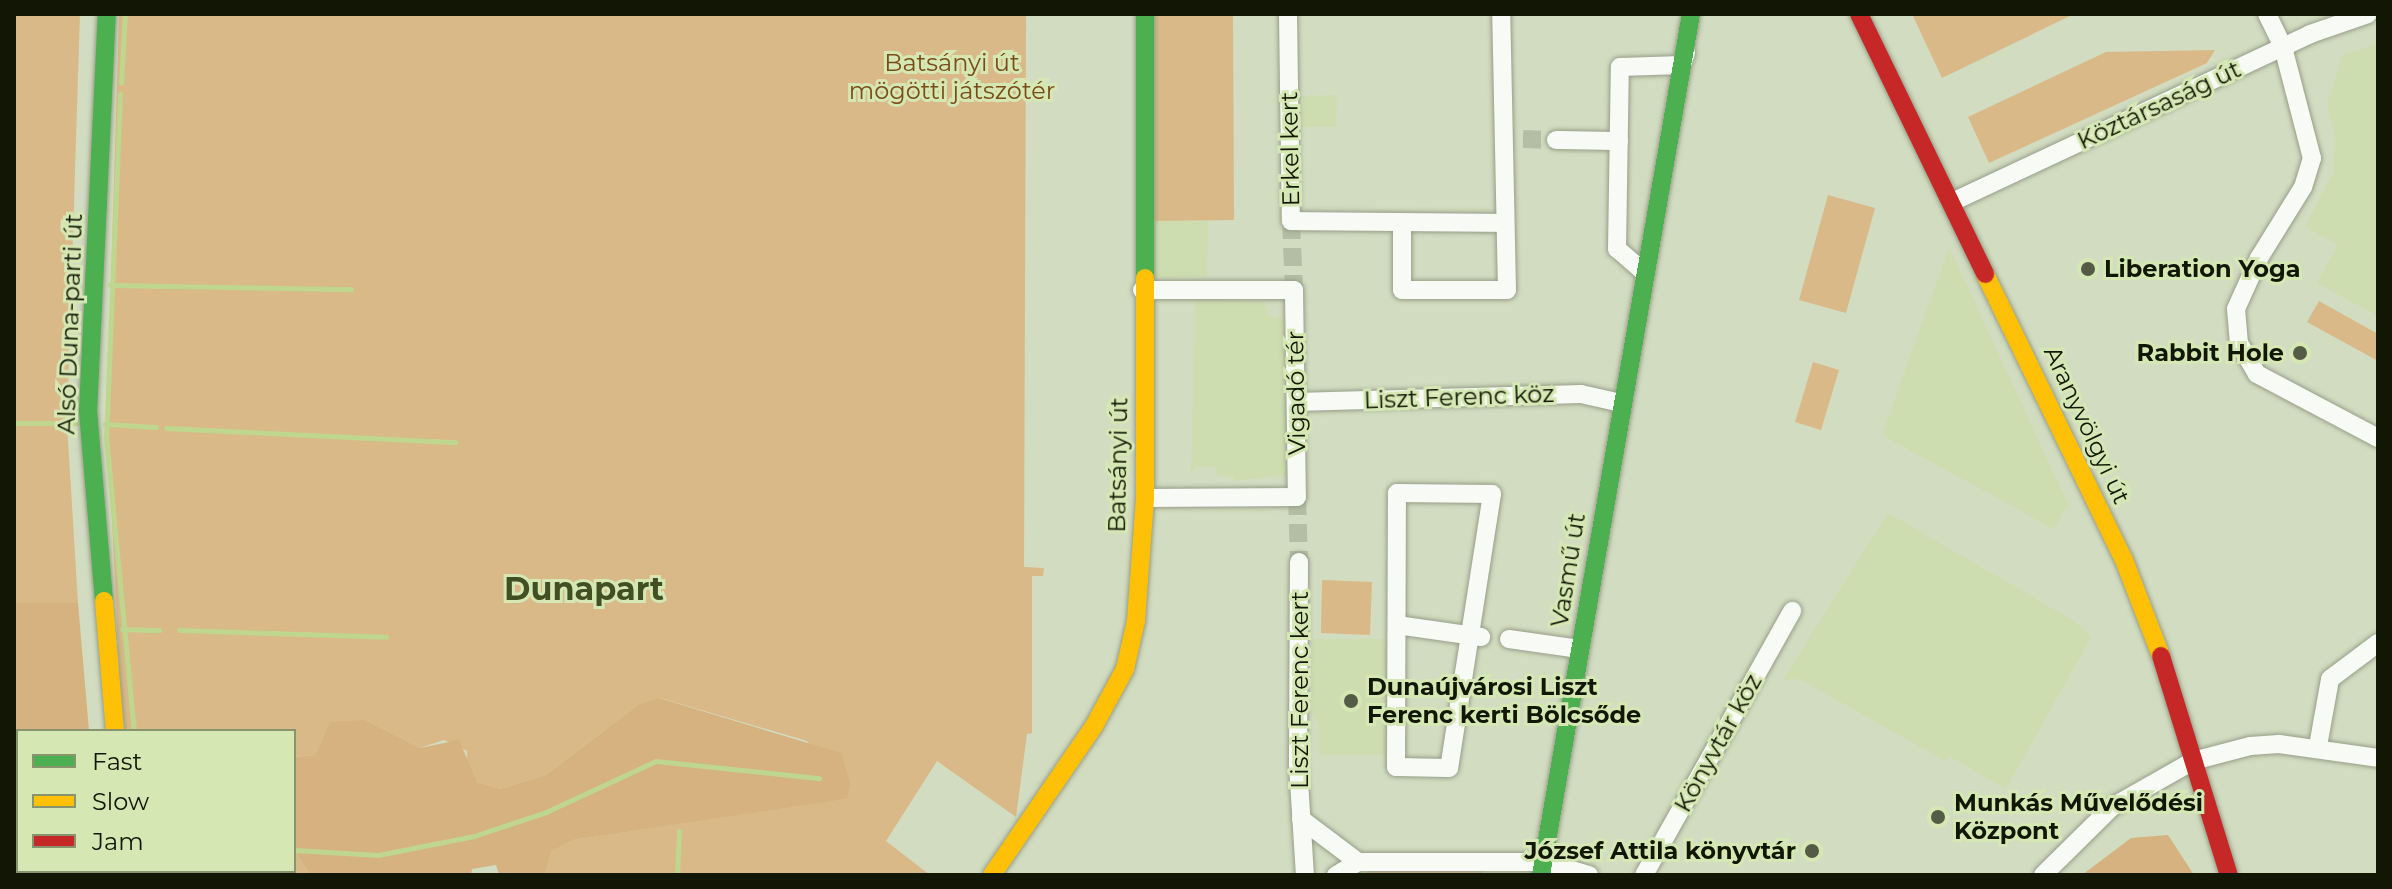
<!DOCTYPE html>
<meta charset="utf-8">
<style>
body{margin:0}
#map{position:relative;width:2392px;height:889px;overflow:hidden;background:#d2dcc0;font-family:Montserrat,sans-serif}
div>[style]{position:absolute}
.built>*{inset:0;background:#cdddb0}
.green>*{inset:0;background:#d9b988}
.forest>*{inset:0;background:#d5b27f}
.stream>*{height:5px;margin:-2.5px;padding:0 2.5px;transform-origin:2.5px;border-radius:2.5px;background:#bed68e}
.street-tunnel>*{height:18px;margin-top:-9px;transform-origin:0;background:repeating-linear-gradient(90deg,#b5bea4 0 18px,transparent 0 27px)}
.roads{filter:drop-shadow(0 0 2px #979e88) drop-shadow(0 0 2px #979e88)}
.street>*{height:18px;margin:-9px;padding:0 9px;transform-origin:9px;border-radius:9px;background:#f8faf6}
.fast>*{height:18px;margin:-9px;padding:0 9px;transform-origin:9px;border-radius:9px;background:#4caf50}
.slow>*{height:18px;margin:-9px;padding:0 9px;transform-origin:9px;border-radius:9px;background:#ffc107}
.jam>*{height:18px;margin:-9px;padding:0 9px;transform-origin:9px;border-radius:9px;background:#c62828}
.dots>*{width:22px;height:22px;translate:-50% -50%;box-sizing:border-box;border:4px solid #d5e8b4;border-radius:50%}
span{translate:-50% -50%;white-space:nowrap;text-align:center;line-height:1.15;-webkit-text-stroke:6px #d5e8b4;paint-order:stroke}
.park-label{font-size:24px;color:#7b4b17}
.street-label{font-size:24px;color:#121705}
.poi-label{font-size:24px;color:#121705;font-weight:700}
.left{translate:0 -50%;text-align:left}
.right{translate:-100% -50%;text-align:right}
.district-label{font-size:32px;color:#414f22;font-weight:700}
.frame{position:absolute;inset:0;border:16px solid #121705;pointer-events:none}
.legend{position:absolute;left:16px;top:729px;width:280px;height:144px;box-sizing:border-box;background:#d5e8b4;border:2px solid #87946e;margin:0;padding:10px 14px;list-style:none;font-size:24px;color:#121705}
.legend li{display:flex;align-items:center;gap:16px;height:40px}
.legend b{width:40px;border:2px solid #87946e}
</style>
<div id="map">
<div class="built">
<div style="clip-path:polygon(2378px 44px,2378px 316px,2317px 283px,2338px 245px,2305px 227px,2333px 173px,2335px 136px,2327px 105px,2342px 55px)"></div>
<div style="clip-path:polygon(1337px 95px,1336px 127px,1302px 127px,1302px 96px)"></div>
<div style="clip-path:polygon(1152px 221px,1208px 221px,1207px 277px,1152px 278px)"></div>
<div style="clip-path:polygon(1949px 247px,2070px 509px,2066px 507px,2054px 529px,1882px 435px)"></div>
<div style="clip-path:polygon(1195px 299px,1264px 302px,1268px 315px,1288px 320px,1287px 475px,1234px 481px,1234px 476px,1217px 475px,1216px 467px,1196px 466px,1191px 474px)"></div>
<div style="clip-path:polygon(1888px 513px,2074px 621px,2091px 637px,2006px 789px,1949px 756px,1945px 761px,1800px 679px,1783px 680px)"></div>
<div style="clip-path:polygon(1312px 639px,1389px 639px,1392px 755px,1319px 755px,1319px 724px,1312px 713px)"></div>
</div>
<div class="green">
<div style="clip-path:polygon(14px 14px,80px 14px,67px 424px,78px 603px,14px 603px)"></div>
<div style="clip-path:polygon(119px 14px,1026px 14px,1024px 567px,1044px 568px,1043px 576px,1032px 576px,1032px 733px,1027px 734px,1016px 817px,937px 761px,886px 841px,930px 875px,545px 875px,551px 852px,573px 840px,846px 799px,807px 741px,660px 698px,639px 704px,546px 775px,500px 789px,477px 782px,467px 764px,467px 751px,444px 740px,420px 748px,365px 720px,316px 755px,294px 757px,294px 731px,122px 731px,107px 415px)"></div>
<div style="clip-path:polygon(1154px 14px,1233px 14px,1234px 220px,1152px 221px)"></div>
<div style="clip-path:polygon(2074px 14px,1942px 78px,1913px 16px,1916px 14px)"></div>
<div style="clip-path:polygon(2215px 50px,2207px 63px,1989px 163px,1968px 117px,2106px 52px)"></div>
<div style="clip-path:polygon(1828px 195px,1875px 208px,1846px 313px,1799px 300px)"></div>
<div style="clip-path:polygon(2319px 301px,2378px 334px,2378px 361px,2307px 322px)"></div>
<div style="clip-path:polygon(1813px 362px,1839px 370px,1821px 430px,1795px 422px)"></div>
<div style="clip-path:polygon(1322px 580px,1372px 582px,1370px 635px,1321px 633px)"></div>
<div style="clip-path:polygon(294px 849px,310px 875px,136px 875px,294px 871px)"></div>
<div style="clip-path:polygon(1483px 868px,1482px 875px,1363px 875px,1370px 870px)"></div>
</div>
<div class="forest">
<div style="clip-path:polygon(14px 603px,78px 603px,89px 731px,18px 731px,18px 871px,102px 875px,14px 875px)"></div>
<div style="clip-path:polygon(659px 698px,841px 753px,850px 783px,847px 799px,573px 840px,551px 852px,545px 875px,499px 875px,496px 865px,472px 869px,471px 875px,310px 875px,294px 849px,294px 757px,316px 755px,330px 722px,365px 720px,420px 748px,459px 740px,477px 782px,500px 789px,546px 775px,639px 704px)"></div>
<div style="clip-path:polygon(2168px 835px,2194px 875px,2082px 875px,2131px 838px)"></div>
</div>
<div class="stream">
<div style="left:121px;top:83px;width:69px;rotate:-86.7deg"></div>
<div style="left:120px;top:94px;width:342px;rotate:92.3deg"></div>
<div style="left:106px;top:436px;width:296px;rotate:84.6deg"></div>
<div style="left:110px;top:285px;width:241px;rotate:1deg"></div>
<div style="left:14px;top:423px;width:67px"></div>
<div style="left:105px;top:424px;width:51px;rotate:3.4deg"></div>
<div style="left:166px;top:428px;width:290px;rotate:2.8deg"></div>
<div style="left:122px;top:629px;width:37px;rotate:2deg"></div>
<div style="left:179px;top:630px;width:207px;rotate:1.9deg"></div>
<div style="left:14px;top:838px;width:4px"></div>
<div style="left:294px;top:850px;width:84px;rotate:3.4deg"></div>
<div style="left:378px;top:855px;width:98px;rotate:-11.2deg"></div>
<div style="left:474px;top:836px;width:76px;rotate:-18.4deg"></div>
<div style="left:546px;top:812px;width:121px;rotate:-24.9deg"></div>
<div style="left:656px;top:761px;width:164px;rotate:6deg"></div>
<div style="left:145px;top:871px;width:4px;rotate:76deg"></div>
<div style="left:677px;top:875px;width:44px;rotate:-87.4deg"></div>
</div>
<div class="street-tunnel">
<div style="left:1523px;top:139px;width:33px;rotate:2deg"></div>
<div style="left:1291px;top:221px;width:69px;rotate:87.5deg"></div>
<div style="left:1297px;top:497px;width:65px;rotate:88.2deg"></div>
</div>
<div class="roads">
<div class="street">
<div style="left:1288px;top:14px;width:207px;rotate:89.2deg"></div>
<div style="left:1291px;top:221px;width:214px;rotate:0.5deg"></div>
<div style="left:2267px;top:14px;width:37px;rotate:64deg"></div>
<div style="left:2283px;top:47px;width:115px;rotate:75.4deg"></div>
<div style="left:2312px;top:158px;width:30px;rotate:107deg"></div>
<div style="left:2303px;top:187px;width:84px;rotate:121.8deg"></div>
<div style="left:2259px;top:258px;width:56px;rotate:114.3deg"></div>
<div style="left:2236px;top:309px;width:34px;rotate:85deg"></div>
<div style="left:2239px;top:343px;width:36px;rotate:60deg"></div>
<div style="left:2257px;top:374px;width:137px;rotate:27.9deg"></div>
<div style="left:1556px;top:140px;width:63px;rotate:0.9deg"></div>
<div style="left:1952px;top:202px;width:395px;rotate:-25.1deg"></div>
<div style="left:2310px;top:34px;width:61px;rotate:-19deg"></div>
<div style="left:1402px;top:222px;width:68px;rotate:90deg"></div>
<div style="left:1402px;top:290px;width:105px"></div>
<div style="left:1507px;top:290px;width:276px;rotate:-91.2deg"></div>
<div style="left:1645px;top:273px;width:37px;rotate:-139deg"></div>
<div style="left:1617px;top:249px;width:182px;rotate:-89.1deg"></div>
<div style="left:1620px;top:67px;width:62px;rotate:-1.8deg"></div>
<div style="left:1682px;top:65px;width:13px;rotate:-72deg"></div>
<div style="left:1142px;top:290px;width:152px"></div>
<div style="left:1294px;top:290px;width:207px;rotate:89.2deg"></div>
<div style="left:1297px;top:497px;width:152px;rotate:179.6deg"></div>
<div style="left:1296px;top:402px;width:285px;rotate:-1.6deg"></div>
<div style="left:1581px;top:394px;width:41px;rotate:12.7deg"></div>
<div style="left:1397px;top:493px;width:95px;rotate:0.6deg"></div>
<div style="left:1492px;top:494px;width:277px;rotate:98.9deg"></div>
<div style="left:1449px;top:768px;width:53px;rotate:-178.9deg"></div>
<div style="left:1396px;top:767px;width:274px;rotate:-89.8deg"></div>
<div style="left:1299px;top:562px;width:203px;rotate:90.3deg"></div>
<div style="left:1298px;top:765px;width:110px;rotate:86.4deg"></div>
<div style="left:1397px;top:625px;width:85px;rotate:8.1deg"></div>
<div style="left:1509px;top:639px;width:71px;rotate:8.1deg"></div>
<div style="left:2318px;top:746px;width:68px;rotate:-79.8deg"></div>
<div style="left:2330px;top:679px;width:60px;rotate:-36.9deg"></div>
<div style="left:1301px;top:819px;width:71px;rotate:37deg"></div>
<div style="left:1358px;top:862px;width:26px;rotate:149deg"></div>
<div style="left:1358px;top:862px;width:186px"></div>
<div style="left:1544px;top:862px;width:47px;rotate:16.1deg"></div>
<div style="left:130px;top:871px;width:4px;rotate:76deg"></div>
<div style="left:1644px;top:875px;width:303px;rotate:-60.7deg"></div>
<div style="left:2043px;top:875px;width:97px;rotate:-44.6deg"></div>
<div style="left:2112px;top:807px;width:93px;rotate:-29.6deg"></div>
<div style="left:2193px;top:761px;width:59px;rotate:-14.7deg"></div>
<div style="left:2250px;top:746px;width:29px;rotate:-4deg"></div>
<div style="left:2279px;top:744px;width:100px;rotate:8deg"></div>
</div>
<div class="fast">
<div style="left:1145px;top:14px;width:264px;rotate:90deg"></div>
<div style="left:104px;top:601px;width:190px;rotate:-94.8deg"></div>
<div style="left:88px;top:412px;width:398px;rotate:-87.3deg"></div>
<div style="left:1541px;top:875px;width:874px;rotate:-80.12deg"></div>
</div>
<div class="slow">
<div style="left:1985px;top:274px;width:318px;rotate:64.1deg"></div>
<div style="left:2124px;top:560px;width:103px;rotate:68.9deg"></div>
<div style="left:104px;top:601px;width:130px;rotate:85.2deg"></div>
<div style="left:992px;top:875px;width:181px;rotate:-55.6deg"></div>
<div style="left:1094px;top:726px;width:65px;rotate:-61.5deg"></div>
<div style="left:1125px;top:669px;width:49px;rotate:-77.1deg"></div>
<div style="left:1136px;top:621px;width:123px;rotate:-85.8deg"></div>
<div style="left:1145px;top:498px;width:220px;rotate:-90deg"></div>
</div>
<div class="jam">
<div style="left:1859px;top:14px;width:289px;rotate:64.1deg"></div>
<div style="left:2161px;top:656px;width:229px;rotate:72.8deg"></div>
</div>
</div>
<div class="dots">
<div style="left:2088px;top:269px;background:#555c46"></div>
<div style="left:2300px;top:353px;background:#555c46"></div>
<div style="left:1351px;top:701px;background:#555c46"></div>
<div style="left:1938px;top:817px;background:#555c46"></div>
<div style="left:1812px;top:851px;background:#555c46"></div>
</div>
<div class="park-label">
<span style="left:952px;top:77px">Batsányi út<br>mögötti játszótér</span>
</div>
<div class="street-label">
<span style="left:2159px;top:105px;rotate:-25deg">Köztársaság út</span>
<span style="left:1290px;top:149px;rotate:-91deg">Erkel kert</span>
<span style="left:70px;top:324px;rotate:-88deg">Alsó Duna-parti út</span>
<span style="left:1296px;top:393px;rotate:-91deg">Vigadó tér</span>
<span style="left:1459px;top:397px;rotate:-2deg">Liszt Ferenc köz</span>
<span style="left:2087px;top:425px;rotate:65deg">Aranyvölgyi út</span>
<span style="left:1118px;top:465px;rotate:-89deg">Batsányi út</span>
<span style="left:1568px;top:570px;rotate:-81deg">Vasmű út</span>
<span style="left:1300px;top:690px;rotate:-90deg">Liszt Ferenc kert</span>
<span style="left:1718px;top:743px;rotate:-61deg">Könyvtár köz</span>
</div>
<div class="poi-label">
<span class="left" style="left:2104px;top:269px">Liberation Yoga</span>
<span class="right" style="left:2284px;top:353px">Rabbit Hole</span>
<span class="left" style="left:1367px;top:701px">Dunaújvárosi Liszt<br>Ferenc kerti Bölcsőde</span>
<span class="left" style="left:1954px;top:817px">Munkás Művelődési<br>Központ</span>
<span class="right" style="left:1796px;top:851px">József Attila könyvtár</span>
</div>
<div class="district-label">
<span style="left:584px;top:589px">Dunapart</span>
</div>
<div class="frame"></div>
<ul class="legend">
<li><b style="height:10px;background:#4caf50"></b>Fast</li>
<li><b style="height:10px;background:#ffc107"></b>Slow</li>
<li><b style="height:10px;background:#c62828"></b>Jam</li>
</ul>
</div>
